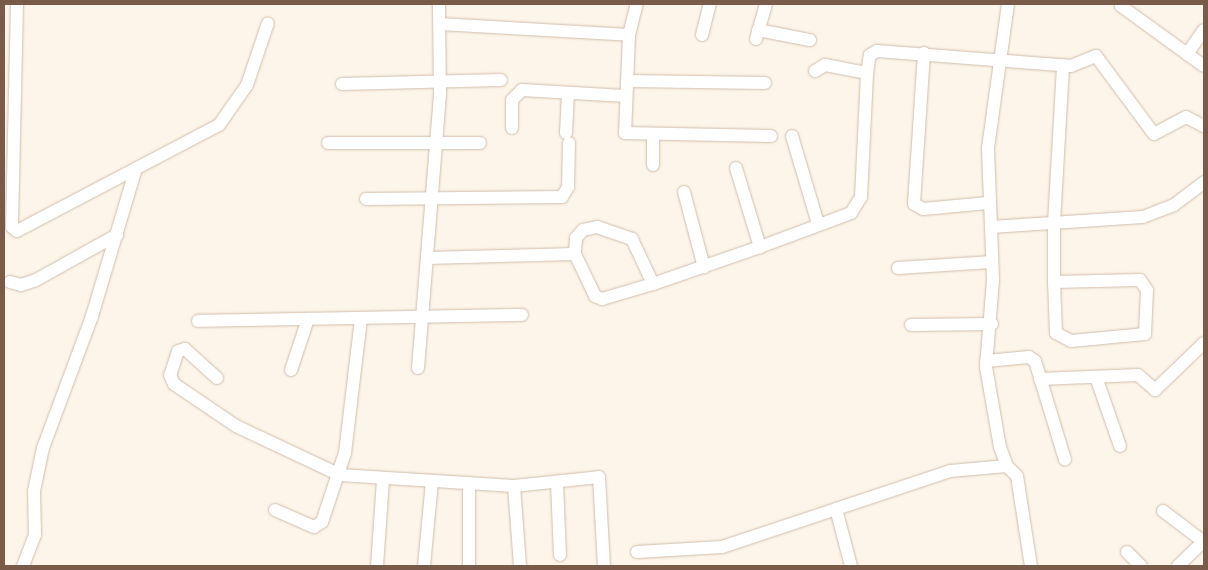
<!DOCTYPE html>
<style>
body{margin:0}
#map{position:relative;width:1208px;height:570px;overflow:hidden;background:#fdf5e9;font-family:"Exo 2",sans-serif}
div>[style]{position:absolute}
.roads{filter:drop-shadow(0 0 1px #d1bdad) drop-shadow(0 0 1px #d1bdad)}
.minor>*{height:12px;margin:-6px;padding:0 6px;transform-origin:6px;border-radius:6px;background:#fff}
span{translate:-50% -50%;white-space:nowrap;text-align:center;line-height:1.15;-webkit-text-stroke:5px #fff9f0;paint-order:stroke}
.frame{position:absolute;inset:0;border:5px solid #7a5b4a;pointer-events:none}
</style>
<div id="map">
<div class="roads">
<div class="minor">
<div style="left:17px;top:4px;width:223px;rotate:91.3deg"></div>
<div style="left:12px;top:227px;width:6px;rotate:39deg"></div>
<div style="left:17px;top:231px;width:228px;rotate:-27.7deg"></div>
<div style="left:219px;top:125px;width:49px;rotate:-55deg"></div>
<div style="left:247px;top:85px;width:65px;rotate:-71.3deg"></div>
<div style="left:1008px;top:4px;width:146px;rotate:97.9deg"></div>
<div style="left:988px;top:149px;width:131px;rotate:87.8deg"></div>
<div style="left:993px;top:280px;width:87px;rotate:94.6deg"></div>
<div style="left:986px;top:367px;width:81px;rotate:80.1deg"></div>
<div style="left:1000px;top:447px;width:20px;rotate:70deg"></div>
<div style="left:1007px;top:466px;width:14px;rotate:45deg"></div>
<div style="left:1017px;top:476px;width:91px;rotate:81.2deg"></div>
<div style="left:1121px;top:6px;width:102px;rotate:35.9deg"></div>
<div style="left:440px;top:24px;width:189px;rotate:3.3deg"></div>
<div style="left:629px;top:35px;width:32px;rotate:-76deg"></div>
<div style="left:758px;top:30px;width:53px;rotate:10.9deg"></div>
<div style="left:629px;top:35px;width:98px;rotate:92.3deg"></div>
<div style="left:625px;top:133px;width:146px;rotate:1.2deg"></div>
<div style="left:702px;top:35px;width:32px;rotate:-76deg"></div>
<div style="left:756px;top:39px;width:36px;rotate:-74deg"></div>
<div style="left:924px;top:53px;width:151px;rotate:93.8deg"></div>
<div style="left:914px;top:204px;width:10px;rotate:29deg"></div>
<div style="left:923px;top:209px;width:65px;rotate:-5.3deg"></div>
<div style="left:1187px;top:54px;width:29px;rotate:-55deg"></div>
<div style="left:815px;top:71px;width:12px;rotate:-31deg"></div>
<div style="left:825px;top:65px;width:43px;rotate:10.8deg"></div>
<div style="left:627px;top:81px;width:138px;rotate:0.8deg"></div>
<div style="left:342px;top:84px;width:159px;rotate:-1.4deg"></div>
<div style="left:512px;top:128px;width:28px;rotate:-90deg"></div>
<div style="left:512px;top:100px;width:14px;rotate:-45deg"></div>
<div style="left:522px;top:90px;width:103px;rotate:3.3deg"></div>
<div style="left:566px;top:133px;width:40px;rotate:-87.1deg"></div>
<div style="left:792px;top:136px;width:92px;rotate:73.5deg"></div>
<div style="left:328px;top:143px;width:152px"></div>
<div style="left:653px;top:165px;width:29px;rotate:-90deg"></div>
<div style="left:736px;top:168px;width:83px;rotate:73.1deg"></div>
<div style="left:684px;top:192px;width:78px;rotate:75.1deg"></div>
<div style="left:366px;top:199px;width:196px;rotate:-0.6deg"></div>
<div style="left:562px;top:197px;width:12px;rotate:-59deg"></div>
<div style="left:568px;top:187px;width:44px;rotate:-88.7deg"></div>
<div style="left:991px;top:227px;width:152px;rotate:-3.8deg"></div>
<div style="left:1143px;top:217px;width:33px;rotate:-21deg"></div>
<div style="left:1174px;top:205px;width:38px;rotate:-37deg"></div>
<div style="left:428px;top:258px;width:147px;rotate:-1.6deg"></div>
<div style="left:898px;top:268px;width:94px;rotate:-3.7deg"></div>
<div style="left:10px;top:282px;width:11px;rotate:15deg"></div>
<div style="left:21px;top:285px;width:16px;rotate:-18deg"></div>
<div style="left:36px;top:280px;width:93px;rotate:-29.1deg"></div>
<div style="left:1054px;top:282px;width:86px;rotate:-1.3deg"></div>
<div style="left:1140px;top:280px;width:12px;rotate:55deg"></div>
<div style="left:1147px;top:290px;width:44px;rotate:92.6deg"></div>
<div style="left:1145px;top:334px;width:74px;rotate:174.6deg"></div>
<div style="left:1071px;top:341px;width:17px;rotate:-152deg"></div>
<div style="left:1056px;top:333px;width:51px;rotate:-92.2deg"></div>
<div style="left:1054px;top:282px;width:59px;rotate:-90deg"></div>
<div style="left:1054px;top:223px;width:158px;rotate:-86.7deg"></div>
<div style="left:653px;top:284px;width:50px;rotate:-115deg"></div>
<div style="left:632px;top:239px;width:37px;rotate:-161deg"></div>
<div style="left:597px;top:227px;width:14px;rotate:168deg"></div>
<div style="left:583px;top:230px;width:11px;rotate:131deg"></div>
<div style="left:576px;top:238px;width:16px;rotate:94deg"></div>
<div style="left:575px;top:254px;width:47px;rotate:64.5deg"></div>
<div style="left:595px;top:296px;width:8px;rotate:23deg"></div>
<div style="left:602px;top:299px;width:53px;rotate:-16.4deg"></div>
<div style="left:653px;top:284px;width:113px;rotate:-19.1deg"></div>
<div style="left:760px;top:247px;width:97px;rotate:-20.5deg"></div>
<div style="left:851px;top:213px;width:19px;rotate:-58deg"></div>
<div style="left:861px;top:197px;width:124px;rotate:-87.2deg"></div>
<div style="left:867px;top:73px;width:18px;rotate:-81deg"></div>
<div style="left:870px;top:55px;width:8px;rotate:-30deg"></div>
<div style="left:877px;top:51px;width:195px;rotate:4.4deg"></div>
<div style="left:1071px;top:66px;width:27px;rotate:-22deg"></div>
<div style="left:1096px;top:56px;width:97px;rotate:53.4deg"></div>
<div style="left:1154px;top:134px;width:36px;rotate:-28deg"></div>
<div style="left:1186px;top:117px;width:20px;rotate:27deg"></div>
<div style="left:198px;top:321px;width:324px;rotate:-1.1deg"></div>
<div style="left:911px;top:325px;width:81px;rotate:-0.7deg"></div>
<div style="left:986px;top:361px;width:43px;rotate:-5.3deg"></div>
<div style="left:1029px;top:357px;width:7px;rotate:34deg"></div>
<div style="left:1035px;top:361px;width:103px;rotate:73.1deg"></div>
<div style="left:418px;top:368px;width:277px;rotate:-85.4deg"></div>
<div style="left:440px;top:92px;width:88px;rotate:-90.7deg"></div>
<div style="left:291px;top:370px;width:54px;rotate:-71.6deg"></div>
<div style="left:1096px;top:377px;width:73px;rotate:70.8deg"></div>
<div style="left:217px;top:378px;width:43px;rotate:-137.8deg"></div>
<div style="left:185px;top:349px;width:7px;rotate:164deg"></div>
<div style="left:178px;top:351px;width:25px;rotate:108deg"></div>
<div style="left:170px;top:375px;width:10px;rotate:66deg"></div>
<div style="left:174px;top:384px;width:75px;rotate:34.1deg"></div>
<div style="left:236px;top:426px;width:115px;rotate:25.2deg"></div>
<div style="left:340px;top:475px;width:174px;rotate:3.6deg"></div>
<div style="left:514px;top:486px;width:85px;rotate:-6deg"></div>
<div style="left:599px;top:477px;width:89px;rotate:86.8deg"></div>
<div style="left:1040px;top:379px;width:98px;rotate:-2.3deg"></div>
<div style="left:1138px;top:375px;width:23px;rotate:41deg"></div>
<div style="left:1155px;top:390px;width:68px;rotate:-43.8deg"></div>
<div style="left:469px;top:483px;width:83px;rotate:90deg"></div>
<div style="left:557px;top:483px;width:72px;rotate:87.6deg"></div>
<div style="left:514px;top:486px;width:80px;rotate:85.7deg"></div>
<div style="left:275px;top:510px;width:43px;rotate:23.6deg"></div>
<div style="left:314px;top:527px;width:9px;rotate:-32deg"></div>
<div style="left:322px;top:522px;width:73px;rotate:-71.6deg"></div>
<div style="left:345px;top:453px;width:135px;rotate:-83.2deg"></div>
<div style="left:1163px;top:511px;width:51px;rotate:37.1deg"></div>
<div style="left:637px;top:552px;width:85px;rotate:-3.4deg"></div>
<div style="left:722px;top:547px;width:120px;rotate:-18.4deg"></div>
<div style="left:1127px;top:552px;width:20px;rotate:45deg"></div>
<div style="left:23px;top:566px;width:33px;rotate:-69deg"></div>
<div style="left:35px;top:535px;width:44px;rotate:-91.3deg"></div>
<div style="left:34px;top:491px;width:44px;rotate:-78.2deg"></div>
<div style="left:43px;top:448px;width:141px;rotate:-69.6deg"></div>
<div style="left:92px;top:316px;width:150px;rotate:-73.4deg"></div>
<div style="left:377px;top:566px;width:85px;rotate:-86deg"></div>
<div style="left:424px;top:566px;width:84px;rotate:-84.6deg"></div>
<div style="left:851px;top:566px;width:59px;rotate:-104.7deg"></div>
<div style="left:836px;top:509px;width:120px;rotate:-18.4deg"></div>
<div style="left:950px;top:471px;width:57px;rotate:-5deg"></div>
<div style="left:1178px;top:566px;width:35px;rotate:-44deg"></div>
</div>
</div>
<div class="frame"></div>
</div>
